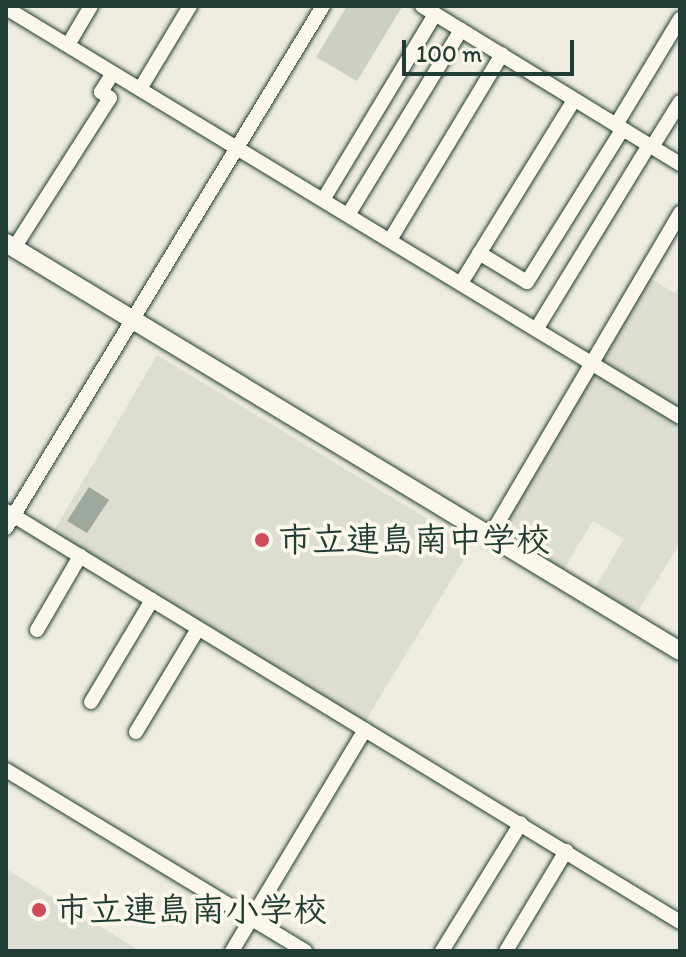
<!DOCTYPE html>
<meta charset="utf-8">
<style>
body{margin:0}
#map{position:relative;width:686px;height:957px;overflow:hidden;background:#eeece1;font-family:Itim,"Klee One",sans-serif}
div>[style]{position:absolute}
.built>*{inset:0;background:#ddddd2}
.green>*{inset:0;background:#cbcfc4}
.water>*{inset:0;background:#9fa89f}
.roads{filter:drop-shadow(0 0 2px #1f3d34) drop-shadow(0 0 2px #1f3d34)}
.street>*{height:14px;margin:-7px;padding:0 7px;transform-origin:7px;border-radius:7px;background:#fbf7ec}
.secondary>*{height:18px;margin:-9px;padding:0 9px;transform-origin:9px;border-radius:9px;background:#fbf7ec}
.dots>*{width:22px;height:22px;translate:-50% -50%;box-sizing:border-box;border:4px solid #fbf7ec;border-radius:50%}
span{translate:-50% -50%;white-space:nowrap;text-align:center;line-height:1.15;-webkit-text-stroke:8px #fbf7ec;paint-order:stroke}
.poi-label{font-size:34px;color:#1f3d34;font-weight:700}
.left{translate:0 -50%;text-align:left}
.frame{position:absolute;inset:0;border:8px solid #1f3d34;pointer-events:none}
.scale{position:absolute;left:402px;top:40px;width:172px;height:36px;box-sizing:border-box;border:4px solid #1f3d34;border-top:0;padding-left:10px;font-size:24px;line-height:28px;white-space:nowrap;color:#1f3d34;-webkit-text-stroke:6px #fbf7ec;paint-order:stroke}
</style>
<div id="map">
<div class="built">
<div style="clip-path:polygon(648px 277px,675px 293px,680px 286px,680px 543px,635px 616px,593px 591px,624px 539px,593px 521px,562px 572px,506px 539px,503px 525px)"></div>
<div style="clip-path:polygon(157px 355px,472px 546px,364px 723px,52px 534px)"></div>
<div style="clip-path:polygon(6px 869px,140px 951px,6px 951px)"></div>
</div>
<div class="green">
<div style="clip-path:polygon(347px 6px,402px 7px,357px 81px,316px 57px)"></div>
</div>
<div class="water">
<div style="clip-path:polygon(89px 487px,109px 500px,87px 533px,67px 521px)"></div>
</div>
<div class="roads">
<div class="street">
<div style="left:422px;top:6px;width:303px;rotate:31.5deg"></div>
<div style="left:6px;top:8px;width:788px;rotate:31.25deg"></div>
<div style="left:68px;top:45px;width:45px;rotate:-59.5deg"></div>
<div style="left:140px;top:89px;width:97px;rotate:-58.9deg"></div>
<div style="left:616px;top:125px;width:124px;rotate:-58.9deg"></div>
<div style="left:652px;top:147px;width:53px;rotate:-58.1deg"></div>
<div style="left:323px;top:200px;width:217px;rotate:-58.9deg"></div>
<div style="left:348px;top:215px;width:217px;rotate:-58.6deg"></div>
<div style="left:390px;top:240px;width:217px;rotate:-58.9deg"></div>
<div style="left:14px;top:248px;width:178px;rotate:-57.4deg"></div>
<div style="left:110px;top:98px;width:11px;rotate:-146deg"></div>
<div style="left:101px;top:92px;width:22px;rotate:-58deg"></div>
<div style="left:479px;top:253px;width:56px;rotate:31.1deg"></div>
<div style="left:527px;top:282px;width:179px;rotate:-58deg"></div>
<div style="left:461px;top:283px;width:215px;rotate:-58.3deg"></div>
<div style="left:537px;top:328px;width:215px;rotate:-58.5deg"></div>
<div style="left:6px;top:511px;width:789px;rotate:31.37deg"></div>
<div style="left:6px;top:528px;width:611px;rotate:-58.73deg"></div>
<div style="left:490px;top:536px;width:375px;rotate:-59.5deg"></div>
<div style="left:37px;top:630px;width:86px;rotate:-59.8deg"></div>
<div style="left:91px;top:702px;width:119px;rotate:-59.1deg"></div>
<div style="left:136px;top:732px;width:120px;rotate:-59deg"></div>
<div style="left:6px;top:770px;width:350px;rotate:31.2deg"></div>
<div style="left:232px;top:951px;width:258px;rotate:-59deg"></div>
<div style="left:442px;top:951px;width:150px;rotate:-58.3deg"></div>
<div style="left:506px;top:951px;width:117px;rotate:-59deg"></div>
</div>
<div class="secondary">
<div style="left:6px;top:243px;width:788px;rotate:31.19deg"></div>
</div>
</div>
<div class="dots">
<div style="left:262px;top:540px;background:#d1495b"></div>
<div style="left:39px;top:910px;background:#d1495b"></div>
</div>
<div class="poi-label">
<span class="left" style="left:278px;top:540px">市立連島南中学校</span>
<span class="left" style="left:55px;top:910px">市立連島南小学校</span>
</div>
<div class="frame"></div>
<div class="scale">100 m</div>
</div>
